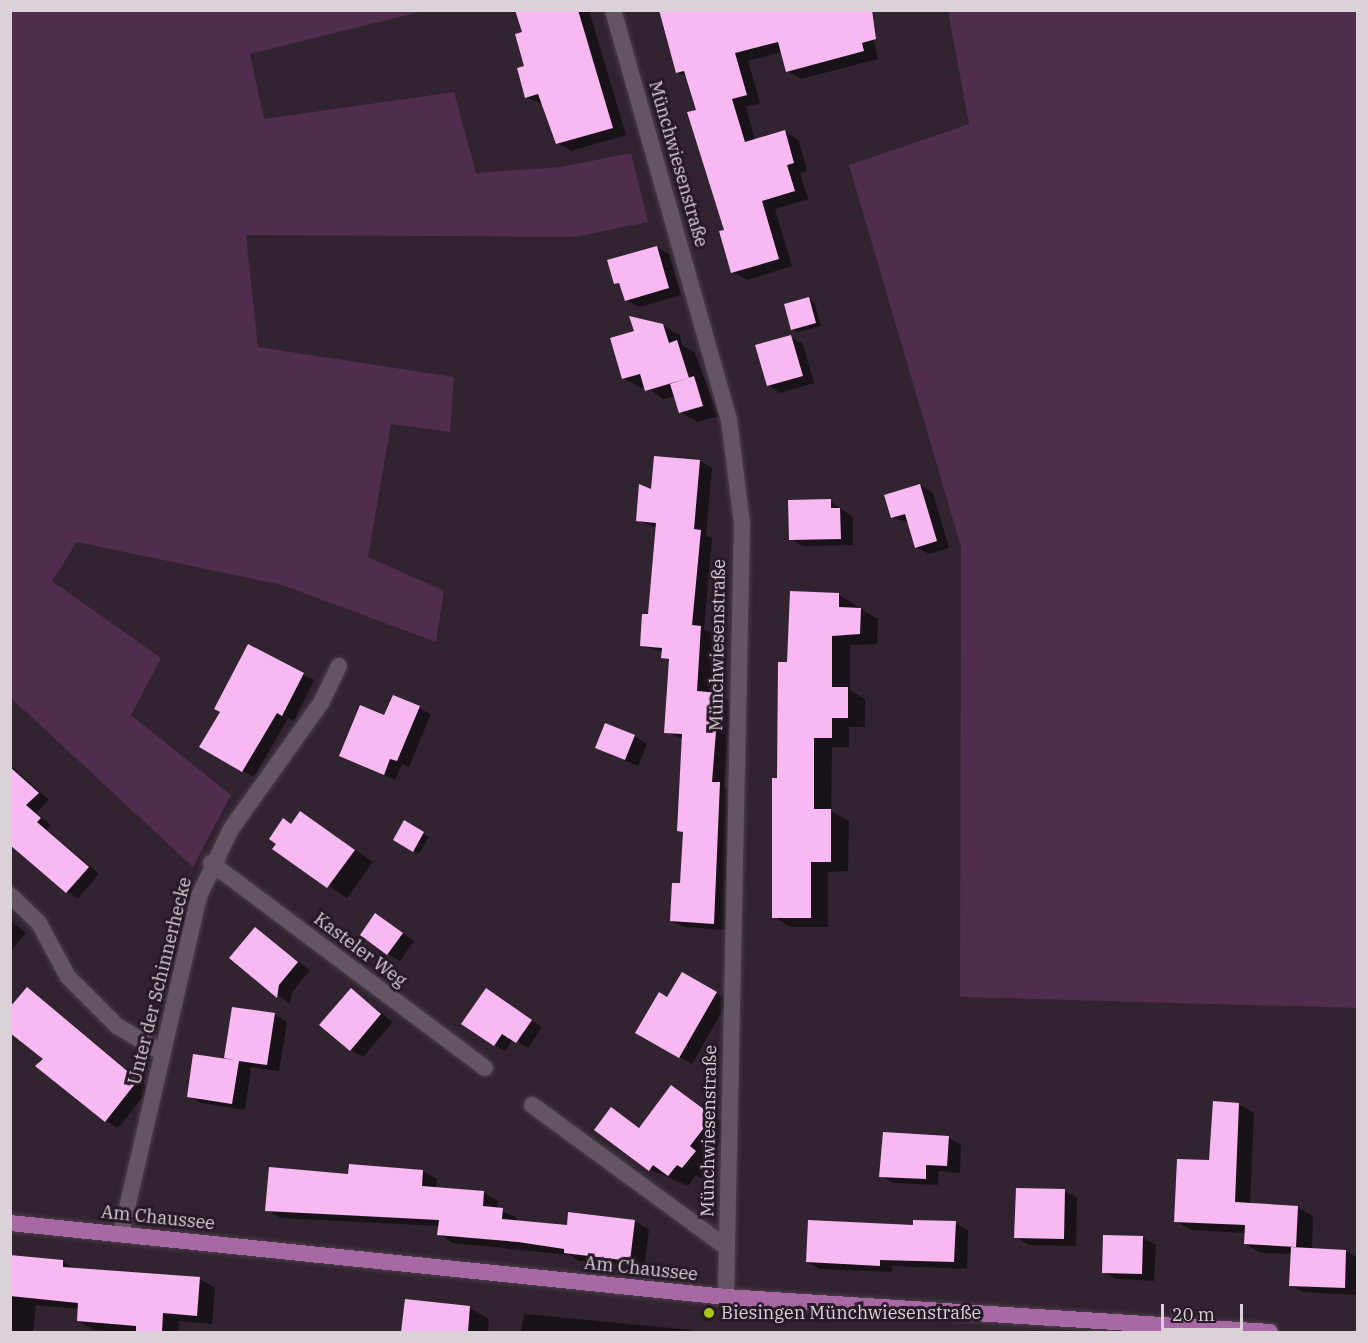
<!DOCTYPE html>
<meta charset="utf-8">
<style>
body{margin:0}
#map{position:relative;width:1368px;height:1343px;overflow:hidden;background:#312330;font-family:"IBM Plex Serif",serif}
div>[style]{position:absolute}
.green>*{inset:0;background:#502c4d}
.shadow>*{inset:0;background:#0007}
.building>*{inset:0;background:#f8b8f1}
.roads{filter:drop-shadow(0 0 2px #4b3f4a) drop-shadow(0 0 2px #4b3f4a)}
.minor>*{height:16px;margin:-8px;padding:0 8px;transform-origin:8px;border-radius:8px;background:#655563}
.primary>*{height:16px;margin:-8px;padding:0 8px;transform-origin:8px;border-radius:8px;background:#a868a3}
.dots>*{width:16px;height:16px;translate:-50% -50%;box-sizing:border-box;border:3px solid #271a26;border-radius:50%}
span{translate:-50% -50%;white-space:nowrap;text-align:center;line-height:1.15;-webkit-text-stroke:6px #271a26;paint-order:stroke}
.street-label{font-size:18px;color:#dbd1d9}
.poi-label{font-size:18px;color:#dbd1d9}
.left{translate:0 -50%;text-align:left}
.frame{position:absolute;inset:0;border:12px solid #dbd1d9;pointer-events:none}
.scale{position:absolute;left:1161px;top:1304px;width:82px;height:27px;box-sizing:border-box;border:3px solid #dbd1d9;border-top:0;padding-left:8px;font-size:18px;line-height:21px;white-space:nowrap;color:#dbd1d9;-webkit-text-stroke:4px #271a26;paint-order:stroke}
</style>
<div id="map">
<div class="green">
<div style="clip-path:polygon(10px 11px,424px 11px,250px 54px,264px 119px,454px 92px,476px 173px,561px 167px,631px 153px,648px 222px,575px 237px,246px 235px,258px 347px,454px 377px,450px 432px,391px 424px,368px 557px,444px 591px,436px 642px,282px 585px,77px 542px,52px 581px,161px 658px,131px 715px,231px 795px,193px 867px,11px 698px)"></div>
<div style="clip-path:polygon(948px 11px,1357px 11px,1357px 1008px,960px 997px,961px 547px,849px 165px,969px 124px)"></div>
</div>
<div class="shadow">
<div style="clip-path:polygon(531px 10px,589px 10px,626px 135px,571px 151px,557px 143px,544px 105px,526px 97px,523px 34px)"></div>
<div style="clip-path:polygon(660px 10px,873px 37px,878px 59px,801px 79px,787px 71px,782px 52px,748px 61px,760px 103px,746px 107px,755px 140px,785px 132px,799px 140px,807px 171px,800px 173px,808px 199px,775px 209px,792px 266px,747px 280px,733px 272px,697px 111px,688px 78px,677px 72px)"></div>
<div style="clip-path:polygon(656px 247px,669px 254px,681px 295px,639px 307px,626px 300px,622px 287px,616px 283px)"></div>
<div style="clip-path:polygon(808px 298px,814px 302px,821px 326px,798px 332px,792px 329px)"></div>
<div style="clip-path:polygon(662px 325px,680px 335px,682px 345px,694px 352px,719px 416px,697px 422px,680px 412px,675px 396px,663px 399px,645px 386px,641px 388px,624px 378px,636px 332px)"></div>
<div style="clip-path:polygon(791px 337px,803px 344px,814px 383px,780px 393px,768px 385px)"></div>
<div style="clip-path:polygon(700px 461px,712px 468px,706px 535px,712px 538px,704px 629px,713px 634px,709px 694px,731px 701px,724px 786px,732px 791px,726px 930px,684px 927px,672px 921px,681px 885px,685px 834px,678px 830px,683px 739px,666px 732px,671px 662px,663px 657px,663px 653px,641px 645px,650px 616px,657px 528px,637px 520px,652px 492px)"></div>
<div style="clip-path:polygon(920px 485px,933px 493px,949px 548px,929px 554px,916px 547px,909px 523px,892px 517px)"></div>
<div style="clip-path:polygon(830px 501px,853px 517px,853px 545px,803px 546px,791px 539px)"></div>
<div style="clip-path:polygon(839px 595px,878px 619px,877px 644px,850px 645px,850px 690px,865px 699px,865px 727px,849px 727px,849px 747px,832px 747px,831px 811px,849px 821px,848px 871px,828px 872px,828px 927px,791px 927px,774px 917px,778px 780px,789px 664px)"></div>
<div style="clip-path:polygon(303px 674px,314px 680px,294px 721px,288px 718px,254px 777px,201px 747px)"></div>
<div style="clip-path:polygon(394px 697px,431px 714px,409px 767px,402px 764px,395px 780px,341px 755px,385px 717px)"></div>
<div style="clip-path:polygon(634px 736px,647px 744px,638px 766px,596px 748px)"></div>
<div style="clip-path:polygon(10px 765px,49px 800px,36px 813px,51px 825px,47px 830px,99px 874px,78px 898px,67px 892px,10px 825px)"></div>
<div style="clip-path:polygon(300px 813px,373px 862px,347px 898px,274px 849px)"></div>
<div style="clip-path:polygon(405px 822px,429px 837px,419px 854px,395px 840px)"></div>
<div style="clip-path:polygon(376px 915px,414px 941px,400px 961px,388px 954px)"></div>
<div style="clip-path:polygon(10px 920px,26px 933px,10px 952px)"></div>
<div style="clip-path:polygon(255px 929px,310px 970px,292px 992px,290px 1004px,231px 958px)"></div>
<div style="clip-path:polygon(682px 974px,729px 1000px,692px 1064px,637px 1033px,668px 999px)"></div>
<div style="clip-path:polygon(27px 989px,150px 1088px,118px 1128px,106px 1121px,45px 1059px)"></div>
<div style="clip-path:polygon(351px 990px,393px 1022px,363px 1057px,351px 1050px)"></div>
<div style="clip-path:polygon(497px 997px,542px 1027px,528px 1048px,513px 1039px,505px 1051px,494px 1045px)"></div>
<div style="clip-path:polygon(274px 1014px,287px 1022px,279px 1071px,251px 1067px,245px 1110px,201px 1103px,189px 1096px,231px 1061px,225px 1058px)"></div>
<div style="clip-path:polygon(671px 1087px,731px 1128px,708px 1158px,714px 1163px,702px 1178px,696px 1175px,688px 1186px,649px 1169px,611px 1109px,641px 1128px)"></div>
<div style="clip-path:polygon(1238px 1104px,1254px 1113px,1250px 1205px,1298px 1207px,1313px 1216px,1312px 1249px,1346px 1251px,1358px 1258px,1357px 1295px,1303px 1292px,1290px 1285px,1292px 1254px,1261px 1253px,1245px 1244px,1246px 1233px,1191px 1230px,1175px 1221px)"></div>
<div style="clip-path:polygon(949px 1138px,961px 1145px,960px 1173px,939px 1171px,938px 1185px,893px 1183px,881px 1176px)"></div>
<div style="clip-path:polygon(422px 1171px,437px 1179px,436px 1188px,484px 1193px,498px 1201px,497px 1209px,517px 1218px,516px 1222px,568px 1227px,635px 1221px,649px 1230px,644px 1268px,579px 1261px,570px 1255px,453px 1243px,439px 1234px,440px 1226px,281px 1218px,267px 1210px,350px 1175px)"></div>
<div style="clip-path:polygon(1065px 1191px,1077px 1198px,1076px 1246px,1029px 1245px,1016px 1237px)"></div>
<div style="clip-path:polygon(955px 1223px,968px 1230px,967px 1269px,892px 1266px,892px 1272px,820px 1269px,807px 1262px,914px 1227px)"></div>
<div style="clip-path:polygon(1105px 1236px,1143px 1238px,1156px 1245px,1154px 1281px,1116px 1279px,1104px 1272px)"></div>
<div style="clip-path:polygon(10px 1256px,63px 1262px,76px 1269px,200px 1279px,215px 1288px,212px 1324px,179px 1321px,178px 1332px,118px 1332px,94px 1330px,78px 1321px,79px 1309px,36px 1305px,33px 1332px,10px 1332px)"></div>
<div style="clip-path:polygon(406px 1301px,470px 1308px,489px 1319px,488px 1332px,403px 1332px)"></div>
<div style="clip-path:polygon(524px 1314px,692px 1330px,696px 1332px,521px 1332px)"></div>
</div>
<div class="building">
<div style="clip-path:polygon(515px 10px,578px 10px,613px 128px,556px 144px,538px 94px,525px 98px,517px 68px,524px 66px,515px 34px,522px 32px)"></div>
<div style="clip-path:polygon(659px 10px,872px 10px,876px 39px,862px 43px,864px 51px,786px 72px,778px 42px,735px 53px,747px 95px,732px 99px,745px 142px,785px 130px,794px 163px,787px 165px,795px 191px,762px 201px,779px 259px,731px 273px,719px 231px,724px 230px,687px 112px,696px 110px,684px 71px,676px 73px)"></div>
<div style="clip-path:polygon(657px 246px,669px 288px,625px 301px,619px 283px,614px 284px,607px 260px)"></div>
<div style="clip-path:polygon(809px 297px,816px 323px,791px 330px,784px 304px)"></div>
<div style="clip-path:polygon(629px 316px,663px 324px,669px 343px,677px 340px,689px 378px,645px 391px,640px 374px,622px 379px,610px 338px,634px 331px)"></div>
<div style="clip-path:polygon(791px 335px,803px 376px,767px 386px,755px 345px)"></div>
<div style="clip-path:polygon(694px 376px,703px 406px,679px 413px,670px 384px)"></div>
<div style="clip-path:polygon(654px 456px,700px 460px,694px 529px,701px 530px,692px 625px,701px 626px,697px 691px,719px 693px,712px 782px,720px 782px,714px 924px,670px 921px,672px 883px,680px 883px,683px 832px,677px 831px,682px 734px,664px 733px,669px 659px,661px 658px,662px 648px,640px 646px,642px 614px,648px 614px,656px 523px,636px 521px,639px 484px,651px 489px)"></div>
<div style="clip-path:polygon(920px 484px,937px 541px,915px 548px,905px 514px,891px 518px,884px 495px)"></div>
<div style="clip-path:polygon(831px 499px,831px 508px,840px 508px,841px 539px,789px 540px,788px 500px)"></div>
<div style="clip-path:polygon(790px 591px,839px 593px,839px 607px,861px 608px,860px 634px,832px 636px,832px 687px,848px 687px,848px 718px,832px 718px,832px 738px,814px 738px,814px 809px,831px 809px,831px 862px,811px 862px,811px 918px,772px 918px,772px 778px,777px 778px,778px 662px,787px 662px)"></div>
<div style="clip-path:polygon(248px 644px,304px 673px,282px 716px,277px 713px,242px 772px,199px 747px,220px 712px,214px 709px)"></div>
<div style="clip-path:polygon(393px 695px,420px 706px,397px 761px,390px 759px,384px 775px,339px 756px,360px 705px,384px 715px)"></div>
<div style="clip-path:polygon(605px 723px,635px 735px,625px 760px,595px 748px)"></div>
<div style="clip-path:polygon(10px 767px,39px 793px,26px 805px,41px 818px,37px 822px,89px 867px,66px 893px,10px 845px)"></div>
<div style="clip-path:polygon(300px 811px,355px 850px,327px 888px,272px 849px,276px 844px,269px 839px,283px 818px,291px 824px)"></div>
<div style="clip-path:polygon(404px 820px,424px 832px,413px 852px,393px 840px)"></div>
<div style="clip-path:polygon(375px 913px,403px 933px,387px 955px,360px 935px)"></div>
<div style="clip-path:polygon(255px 927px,298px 962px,279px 985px,277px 998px,229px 958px)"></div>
<div style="clip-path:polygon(682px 972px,717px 992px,679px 1058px,635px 1033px,659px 992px,667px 997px)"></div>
<div style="clip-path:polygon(27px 987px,138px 1080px,105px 1122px,35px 1066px,43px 1059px,10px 1033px,10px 1007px)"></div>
<div style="clip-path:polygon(351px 988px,381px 1014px,350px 1051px,319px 1025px)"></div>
<div style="clip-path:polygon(486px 988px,532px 1020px,516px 1043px,502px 1034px,494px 1046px,461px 1024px)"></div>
<div style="clip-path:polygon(232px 1007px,275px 1013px,267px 1065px,239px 1061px,232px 1104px,187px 1097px,193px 1054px,234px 1060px,224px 1058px)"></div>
<div style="clip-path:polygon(671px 1085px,713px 1116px,690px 1146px,696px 1151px,682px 1168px,677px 1165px,668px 1176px,653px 1165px,649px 1171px,594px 1130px,611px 1107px,639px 1128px)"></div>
<div style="clip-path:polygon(1213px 1101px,1239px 1103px,1235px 1202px,1298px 1206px,1296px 1247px,1244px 1244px,1245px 1225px,1174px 1222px,1177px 1159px,1209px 1160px)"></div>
<div style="clip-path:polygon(883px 1132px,949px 1136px,947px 1166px,926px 1165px,926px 1179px,879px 1177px)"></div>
<div style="clip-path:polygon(349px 1164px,423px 1170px,422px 1186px,484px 1191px,483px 1206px,503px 1208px,502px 1219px,567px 1225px,568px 1212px,635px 1220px,630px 1261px,564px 1253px,564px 1249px,518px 1242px,437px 1235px,439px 1220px,265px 1211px,269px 1167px,348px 1174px)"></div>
<div style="clip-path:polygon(1016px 1188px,1065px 1189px,1064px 1239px,1014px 1238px)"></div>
<div style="clip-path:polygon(808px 1220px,913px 1225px,913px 1220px,956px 1221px,954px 1262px,880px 1260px,880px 1266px,806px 1262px)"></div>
<div style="clip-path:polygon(1103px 1235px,1143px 1236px,1142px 1274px,1102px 1273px)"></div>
<div style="clip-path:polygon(1291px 1247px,1346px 1250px,1345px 1288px,1289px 1286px)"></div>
<div style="clip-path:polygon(10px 1255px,63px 1260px,63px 1267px,200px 1277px,197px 1316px,163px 1313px,162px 1332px,136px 1332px,136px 1326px,77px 1321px,78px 1303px,10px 1296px)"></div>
<div style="clip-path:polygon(405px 1299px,470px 1306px,468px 1332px,401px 1332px)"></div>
</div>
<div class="roads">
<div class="minor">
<div style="left:613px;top:10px;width:425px;rotate:74.2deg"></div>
<div style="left:729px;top:419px;width:106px;rotate:82.9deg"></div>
<div style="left:742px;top:524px;width:773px;rotate:91.19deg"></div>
<div style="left:211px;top:863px;width:342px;rotate:36.8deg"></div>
<div style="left:10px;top:895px;width:40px;rotate:44deg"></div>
<div style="left:39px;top:923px;width:61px;rotate:61.8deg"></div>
<div style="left:68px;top:977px;width:69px;rotate:45deg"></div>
<div style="left:117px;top:1026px;width:51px;rotate:30.6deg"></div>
<div style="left:532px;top:1105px;width:240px;rotate:36.2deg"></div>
<div style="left:121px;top:1234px;width:347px;rotate:-77deg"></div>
<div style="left:199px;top:896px;width:74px;rotate:-64.5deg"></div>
<div style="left:231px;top:829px;width:155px;rotate:-54.5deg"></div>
<div style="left:321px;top:703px;width:41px;rotate:-64.1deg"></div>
</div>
<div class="primary">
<div style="left:10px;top:1223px;width:720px;rotate:5.9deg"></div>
<div style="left:726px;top:1297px;width:545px;rotate:3.68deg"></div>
</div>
</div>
<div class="dots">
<div style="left:709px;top:1313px;background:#aac719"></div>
</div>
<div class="street-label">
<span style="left:678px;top:164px;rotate:74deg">Münchwiesenstraße</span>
<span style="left:718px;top:645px;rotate:-89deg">Münchwiesenstraße</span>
<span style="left:360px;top:950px;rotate:37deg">Kasteler Weg</span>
<span style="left:160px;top:981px;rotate:-76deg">Unter der Schinnerhecke</span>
<span style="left:709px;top:1131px;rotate:-89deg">Münchwiesenstraße</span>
<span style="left:158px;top:1218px;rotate:6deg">Am Chaussee</span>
<span style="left:641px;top:1269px;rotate:6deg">Am Chaussee</span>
</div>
<div class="poi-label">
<span class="left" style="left:721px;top:1313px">Biesingen Münchwiesenstraße</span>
</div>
<div class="frame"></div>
<div class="scale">20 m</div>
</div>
